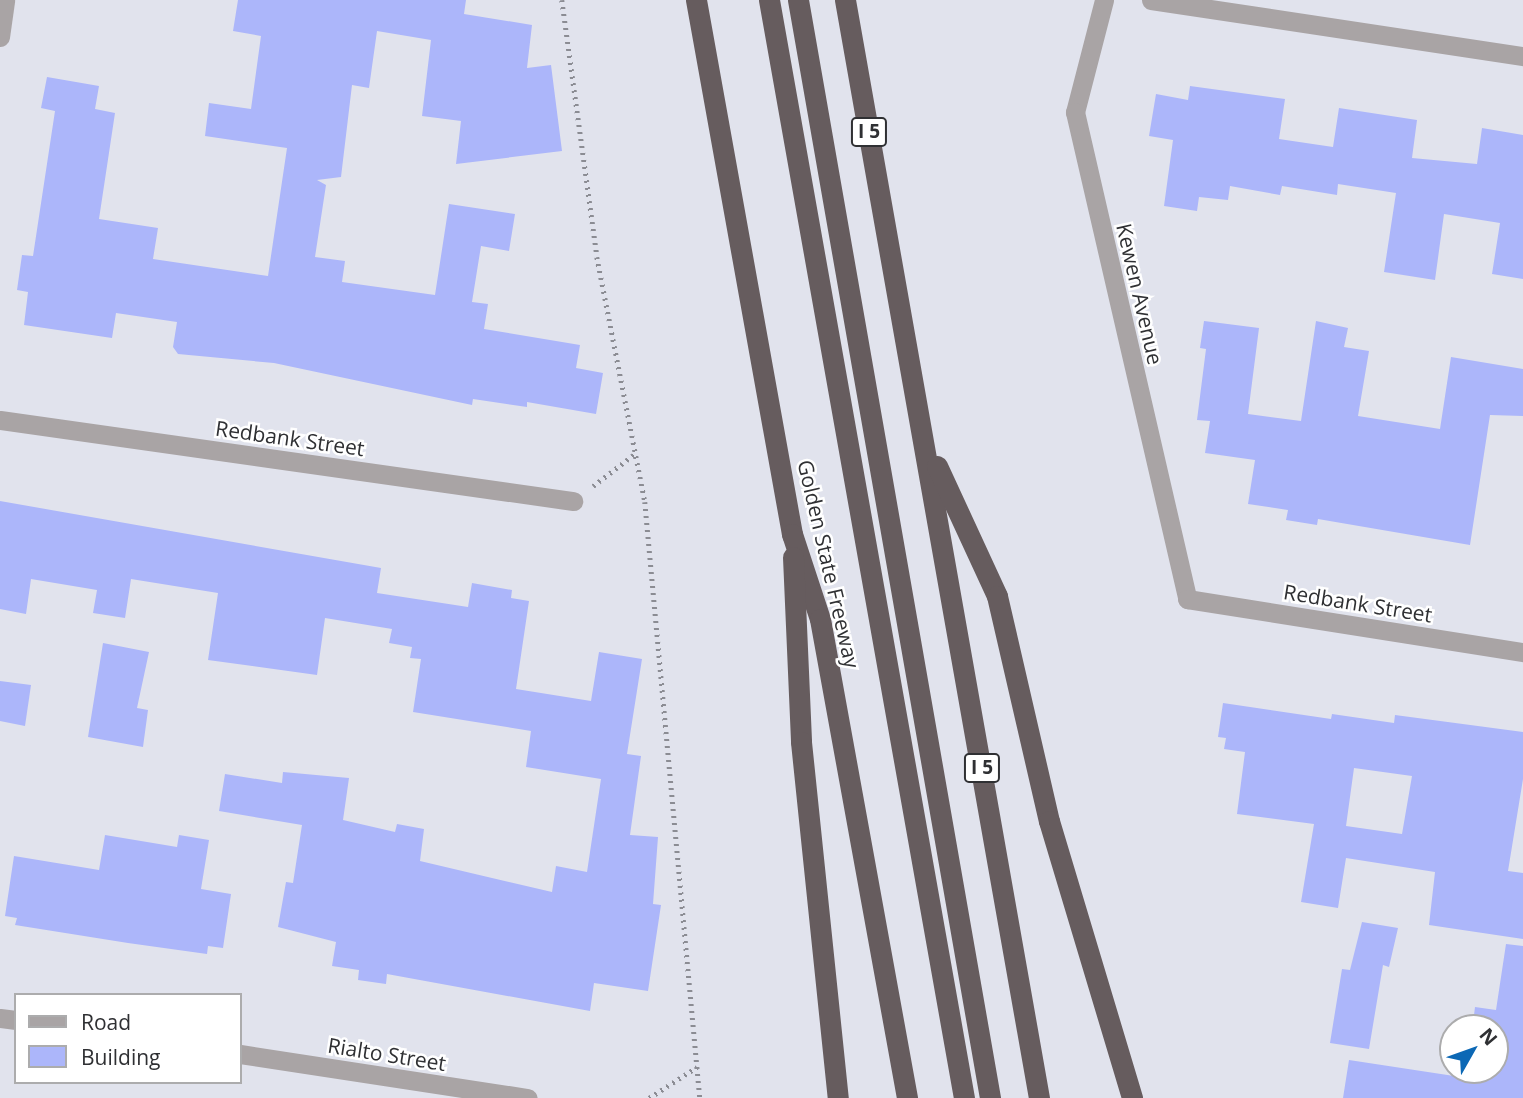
<!DOCTYPE html>
<style>
body{margin:0}
#map{position:relative;width:1523px;height:1098px;overflow:hidden;background:#e1e3ed;font-family:"Open Sans",sans-serif}
div>[style]{position:absolute}
.building>*{inset:0;background:#acb6fa}
.path>*{height:4.5px;margin-top:-2.25px;transform-origin:0;background:repeating-linear-gradient(90deg,#8b8c93 0 2px,transparent 0 7px)}
.minor>*{height:19px;margin:-9.5px;padding:0 9.5px;transform-origin:9.5px;border-radius:9.5px;background:#a9a4a5}
.motorway>*{height:21px;margin:-10.5px;padding:0 10.5px;transform-origin:10.5px;border-radius:10.5px;background:#665c5e}
span{translate:-50% -50%;white-space:nowrap;text-align:center;line-height:1.15;-webkit-text-stroke:5px #fff;paint-order:stroke}
.shield-label span{padding:2px 5px;background:#fff;border:2px solid;border-radius:5px;-webkit-text-stroke-width:0}
.shield-label{font-size:19px;color:#2f3033;font-weight:700}
.street-label{font-size:21px;color:#2f3033}
.legend{position:absolute;left:14px;top:993px;width:228px;height:91px;box-sizing:border-box;background:#fff;border:2px solid #acacad;margin:0;padding:9px 12px;list-style:none;font-size:21px;color:#2f3033}
.legend li{display:flex;align-items:center;gap:14px;height:35px}
.legend b{width:35px;border:2px solid #acacad}
.north{position:absolute;left:1439px;top:1014px;width:70px;height:70px;box-sizing:border-box;background:#fff;border:2px solid #acacad;border-radius:50%;rotate:50deg;font-size:19px;font-weight:700;line-height:28px;text-align:center;color:#2f3033}
.north::after{content:'';display:block;margin:auto;width:24px;height:32px;background:#0c68b5;clip-path:polygon(50% 0,100% 100%,50% 72%,0 100%)}
</style>
<div id="map">
<div class="building">
<div style="clip-path:polygon(238px 0,466px 0,464px 14px,532px 25px,527px 68px,551px 65px,562px 151px,456px 164px,461px 121px,422px 116px,431px 40px,377px 31px,369px 88px,352px 85px,341px 177px,317px 180px,326px 185px,315px 257px,345px 261px,342px 282px,435px 295px,449px 204px,515px 214px,509px 251px,481px 246px,472px 302px,488px 304px,484px 329px,580px 345px,576px 368px,603px 373px,596px 414px,527px 402px,527px 407px,473px 399px,472px 405px,274px 363px,178px 354px,173px 347px,177px 322px,116px 313px,112px 338px,24px 325px,28px 292px,17px 290px,22px 255px,33px 256px,55px 111px,41px 108px,47px 77px,99px 86px,95px 109px,115px 113px,99px 219px,158px 228px,153px 259px,268px 276px,287px 148px,205px 136px,209px 103px,251px 109px,261px 36px,233px 31px)"></div>
<div style="clip-path:polygon(1190px 86px,1285px 99px,1279px 139px,1333px 147px,1339px 108px,1417px 120px,1412px 158px,1477px 164px,1482px 128px,1523px 135px,1523px 279px,1492px 274px,1500px 223px,1444px 214px,1435px 280px,1384px 272px,1396px 193px,1338px 184px,1337px 195px,1282px 186px,1280px 195px,1230px 186px,1228px 200px,1199px 197px,1197px 211px,1164px 206px,1173px 140px,1149px 136px,1156px 94px,1188px 100px)"></div>
<div style="clip-path:polygon(1204px 321px,1259px 328px,1248px 414px,1301px 421px,1316px 321px,1348px 328px,1344px 347px,1369px 351px,1358px 416px,1440px 429px,1451px 357px,1523px 369px,1523px 416px,1490px 415px,1470px 545px,1318px 519px,1317px 525px,1286px 520px,1288px 510px,1248px 504px,1255px 460px,1205px 453px,1210px 421px,1197px 420px,1206px 349px,1200px 348px)"></div>
<div style="clip-path:polygon(0 501px,381px 568px,377px 593px,468px 607px,472px 583px,512px 590px,511px 598px,529px 601px,516px 689px,591px 701px,599px 652px,642px 659px,627px 754px,641px 756px,630px 835px,658px 837px,653px 904px,661px 905px,648px 991px,594px 983px,590px 1011px,387px 974px,386px 984px,358px 980px,359px 970px,332px 966px,336px 942px,278px 927px,286px 882px,293px 883px,302px 825px,219px 811px,225px 774px,282px 783px,283px 772px,349px 778px,343px 820px,395px 832px,397px 824px,424px 829px,420px 861px,552px 892px,556px 866px,587px 872px,601px 779px,526px 767px,531px 731px,413px 712px,421px 659px,410px 658px,412px 647px,389px 643px,392px 629px,325px 618px,317px 675px,208px 660px,218px 593px,131px 579px,125px 618px,93px 613px,97px 590px,31px 579px,26px 614px,0 609px)"></div>
<div style="clip-path:polygon(103px 643px,149px 652px,137px 708px,148px 710px,143px 747px,88px 737px)"></div>
<div style="clip-path:polygon(0 681px,31px 685px,25px 726px,0 721px)"></div>
<div style="clip-path:polygon(evenodd,1223px 703px,1331px 719px,1332px 714px,1394px 723px,1395px 715px,1523px 732px,1523px 779px,1508px 871px,1523px 873px,1523px 939px,1429px 925px,1435px 872px,1346px 858px,1338px 908px,1301px 902px,1314px 824px,1237px 814px,1245px 752px,1224px 749px,1226px 738px,1218px 737px,1223px 703px,1354px 768px,1412px 776px,1402px 834px,1346px 826px,1354px 768px)"></div>
<div style="clip-path:polygon(105px 835px,177px 847px,179px 835px,209px 840px,201px 889px,231px 894px,223px 948px,208px 946px,207px 954px,128px 943px,15px 925px,17px 918px,5px 916px,14px 856px,99px 870px)"></div>
<div style="clip-path:polygon(1362px 922px,1398px 928px,1389px 967px,1383px 965px,1369px 1049px,1330px 1043px,1342px 969px,1350px 970px)"></div>
<div style="clip-path:polygon(1506px 944px,1523px 946px,1523px 1098px,1343px 1098px,1349px 1060px,1454px 1076px,1455px 1070px,1495px 1070px,1495px 1028px,1461px 1028px,1462px 1021px,1473px 1023px,1475px 1007px,1496px 1010px)"></div>
</div>
<div class="path">
<div style="left:562px;top:0;width:259px;rotate:82.2deg"></div>
<div style="left:597px;top:257px;width:250px;rotate:78.9deg"></div>
<div style="left:645px;top:502px;width:599px;rotate:84.73deg"></div>
<div style="left:593px;top:486px;width:54px;rotate:-37.5deg"></div>
<div style="left:649px;top:1098px;width:57px;rotate:-32.9deg"></div>
</div>
<div class="minor">
<div style="left:1104px;top:0;width:116px;rotate:104.5deg"></div>
<div style="left:1075px;top:112px;width:500px;rotate:77deg"></div>
<div style="left:1187px;top:599px;width:340px;rotate:9deg"></div>
<div style="left:1151px;top:0;width:376px;rotate:8.6deg"></div>
<div style="left:0;top:37px;width:37px;rotate:-82deg"></div>
<div style="left:0;top:420px;width:579px;rotate:8.05deg"></div>
<div style="left:0;top:1018px;width:16px;rotate:7deg"></div>
<div style="left:240px;top:1054px;width:291px;rotate:8.7deg"></div>
</div>
<div class="motorway">
<div style="left:696px;top:0;width:543px;rotate:79.81deg"></div>
<div style="left:792px;top:534px;width:89px;rotate:71.8deg"></div>
<div style="left:820px;top:619px;width:487px;rotate:79.7deg"></div>
<div style="left:769px;top:0;width:1115px;rotate:79.93deg"></div>
<div style="left:798px;top:0;width:1115px;rotate:80.08deg"></div>
<div style="left:845px;top:0;width:1115px;rotate:79.98deg"></div>
<div style="left:937px;top:466px;width:143px;rotate:65.2deg"></div>
<div style="left:997px;top:596px;width:231px;rotate:77deg"></div>
<div style="left:1049px;top:821px;width:289px;rotate:73.3deg"></div>
<div style="left:793px;top:557px;width:185px;rotate:87.5deg"></div>
<div style="left:801px;top:742px;width:358px;rotate:84.1deg"></div>
</div>
<div class="shield-label">
<span style="left:869px;top:132px">I 5</span>
<span style="left:982px;top:768px">I 5</span>
</div>
<div class="street-label">
<span style="left:1140px;top:294px;rotate:77deg">Kewen Avenue</span>
<span style="left:290px;top:438px;rotate:8deg">Redbank Street</span>
<span style="left:829px;top:564px;rotate:77deg">Golden State Freeway</span>
<span style="left:1358px;top:603px;rotate:9deg">Redbank Street</span>
<span style="left:387px;top:1054px;rotate:9deg">Rialto Street</span>
</div>
<ul class="legend">
<li><b style="height:9px;background:#a9a4a5"></b>Road</li>
<li><b style="height:19px;background:#acb6fa"></b>Building</li>
</ul>
<div class="north">N</div>
</div>
